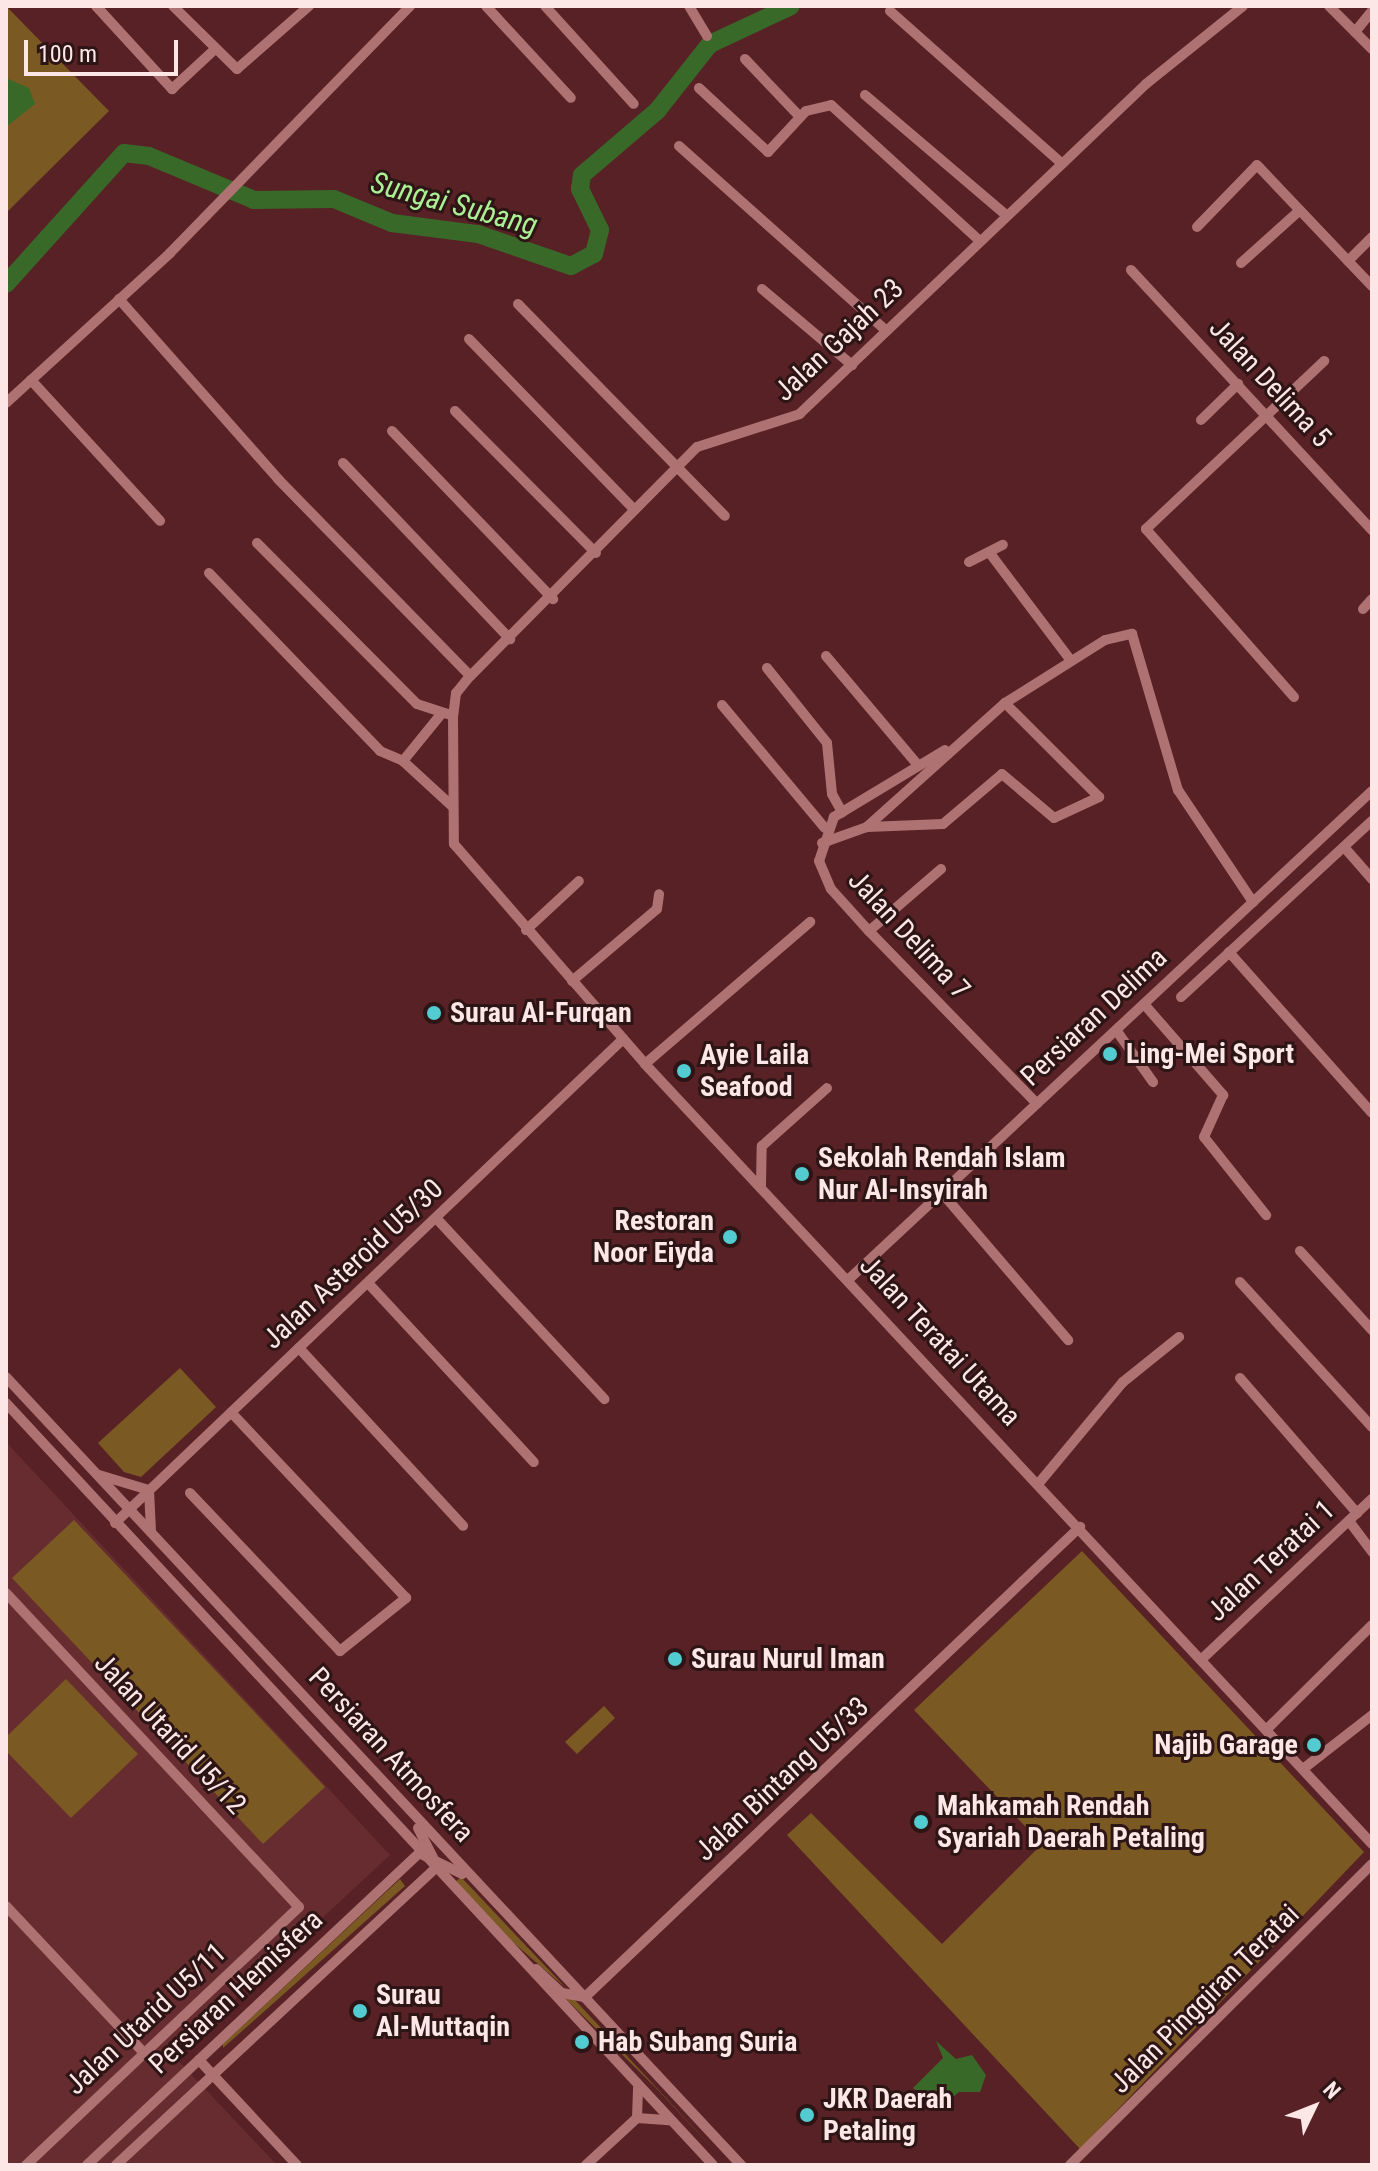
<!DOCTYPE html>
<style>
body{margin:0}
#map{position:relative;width:1378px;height:2171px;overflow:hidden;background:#572125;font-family:"Roboto Condensed",sans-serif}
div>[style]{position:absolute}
.built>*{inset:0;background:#672c30}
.green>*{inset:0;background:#7a5a22}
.water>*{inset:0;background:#396928}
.river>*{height:18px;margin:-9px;padding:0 9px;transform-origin:9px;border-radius:9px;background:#396928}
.minor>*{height:10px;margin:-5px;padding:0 5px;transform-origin:5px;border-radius:5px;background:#ae7273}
.dots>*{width:22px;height:22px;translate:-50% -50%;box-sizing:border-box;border:4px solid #2d1415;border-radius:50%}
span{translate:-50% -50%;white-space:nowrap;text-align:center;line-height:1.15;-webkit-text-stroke:6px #2d1415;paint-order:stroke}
.street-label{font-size:28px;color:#fce6e6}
.poi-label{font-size:28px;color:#fce6e6;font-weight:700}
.left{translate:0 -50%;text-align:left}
.right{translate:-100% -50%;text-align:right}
.water-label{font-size:30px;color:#abf094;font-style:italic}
.frame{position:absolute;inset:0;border:8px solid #fce6e6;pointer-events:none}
.north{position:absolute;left:1274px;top:2067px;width:80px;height:80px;-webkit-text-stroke:6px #2d1415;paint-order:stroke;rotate:47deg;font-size:22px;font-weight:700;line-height:32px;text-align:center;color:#fce6e6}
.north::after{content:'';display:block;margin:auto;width:28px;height:36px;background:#fce6e6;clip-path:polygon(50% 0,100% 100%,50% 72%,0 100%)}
.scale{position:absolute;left:24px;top:40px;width:154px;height:36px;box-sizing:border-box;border:4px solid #fce6e6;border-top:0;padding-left:10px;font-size:24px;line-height:28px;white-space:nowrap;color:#fce6e6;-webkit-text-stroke:6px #2d1415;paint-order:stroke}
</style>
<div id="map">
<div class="built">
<div style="clip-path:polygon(6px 1442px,390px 1855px,174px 2056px,277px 2165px,6px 2165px)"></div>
</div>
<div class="green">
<div style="clip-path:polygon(6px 6px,109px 111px,6px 213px)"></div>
<div style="clip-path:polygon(180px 1368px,216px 1407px,141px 1477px,124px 1472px,98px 1443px)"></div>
<div style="clip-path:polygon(74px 1520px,325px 1787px,263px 1844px,12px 1578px)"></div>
<div style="clip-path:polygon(1082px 1551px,1364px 1852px,1080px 2149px,787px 1835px,811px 1813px,942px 1944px,1042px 1844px,914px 1710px)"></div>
<div style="clip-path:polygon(66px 1679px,138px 1754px,71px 1818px,6px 1751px,6px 1737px)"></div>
<div style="clip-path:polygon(604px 1706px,615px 1718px,577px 1754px,565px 1742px)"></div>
<div style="clip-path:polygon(461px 1877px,567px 1989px,500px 1931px,454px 1883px)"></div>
<div style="clip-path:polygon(400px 1879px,405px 1886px,223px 2048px,223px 2044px)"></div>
<div style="clip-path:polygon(566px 1999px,574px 1999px,720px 2156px,655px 2087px)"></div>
</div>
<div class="water">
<div style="clip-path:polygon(6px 78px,29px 88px,35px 104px,6px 127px)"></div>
<div style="clip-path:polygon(936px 2041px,956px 2059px,972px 2055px,986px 2075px,980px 2092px,959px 2092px,938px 2110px,913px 2088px,943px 2058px)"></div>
</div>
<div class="river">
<div style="left:6px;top:284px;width:176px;rotate:-48deg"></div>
<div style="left:124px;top:153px;width:25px;rotate:7deg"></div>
<div style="left:149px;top:156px;width:114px;rotate:22.7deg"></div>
<div style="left:254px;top:200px;width:80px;rotate:-0.7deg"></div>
<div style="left:334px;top:199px;width:63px;rotate:22.5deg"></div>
<div style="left:392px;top:223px;width:87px;rotate:7.3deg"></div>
<div style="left:478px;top:234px;width:98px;rotate:19deg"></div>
<div style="left:571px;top:266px;width:26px;rotate:-28deg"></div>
<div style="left:594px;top:254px;width:25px;rotate:-76deg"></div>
<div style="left:600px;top:230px;width:46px;rotate:-116deg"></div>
<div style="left:580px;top:189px;width:14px;rotate:-82deg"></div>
<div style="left:582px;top:175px;width:99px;rotate:-40.5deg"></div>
<div style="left:657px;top:111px;width:85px;rotate:-51.7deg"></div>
<div style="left:710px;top:44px;width:89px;rotate:-25.1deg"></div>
</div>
<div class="minor">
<div style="left:96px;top:6px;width:113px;rotate:47.5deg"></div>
<div style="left:172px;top:89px;width:56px;rotate:-42.8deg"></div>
<div style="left:173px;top:6px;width:90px;rotate:44.5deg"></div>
<div style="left:237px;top:69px;width:96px;rotate:-41.2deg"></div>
<div style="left:486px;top:6px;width:125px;rotate:47.3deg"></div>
<div style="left:545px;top:6px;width:132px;rotate:47.8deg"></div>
<div style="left:689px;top:6px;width:35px;rotate:59deg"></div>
<div style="left:1243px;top:6px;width:124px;rotate:141.2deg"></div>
<div style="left:1146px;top:84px;width:478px;rotate:136.4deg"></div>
<div style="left:800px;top:414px;width:108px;rotate:162.2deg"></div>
<div style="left:697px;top:447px;width:322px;rotate:134.7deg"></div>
<div style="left:470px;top:676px;width:22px;rotate:129deg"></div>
<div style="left:456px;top:693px;width:23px;rotate:97deg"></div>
<div style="left:453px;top:716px;width:128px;rotate:89.6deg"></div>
<div style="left:454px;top:844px;width:291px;rotate:49deg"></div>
<div style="left:645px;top:1064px;width:1066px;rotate:47.01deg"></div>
<div style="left:1329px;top:6px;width:61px;rotate:45deg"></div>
<div style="left:890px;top:11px;width:229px;rotate:41.6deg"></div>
<div style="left:1355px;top:32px;width:27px;rotate:-51deg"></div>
<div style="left:745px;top:59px;width:80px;rotate:46.5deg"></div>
<div style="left:699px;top:88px;width:94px;rotate:42.8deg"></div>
<div style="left:768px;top:152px;width:56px;rotate:-47.2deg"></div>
<div style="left:806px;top:111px;width:26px;rotate:-13deg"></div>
<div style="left:831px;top:105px;width:200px;rotate:42.4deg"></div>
<div style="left:865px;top:95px;width:185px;rotate:40.4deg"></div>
<div style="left:679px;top:146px;width:278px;rotate:41.7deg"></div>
<div style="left:1197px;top:227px;width:86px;rotate:-45.9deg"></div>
<div style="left:1257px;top:165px;width:167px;rotate:46.5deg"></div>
<div style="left:1348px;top:261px;width:34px;rotate:-45deg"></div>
<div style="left:1241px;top:263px;width:79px;rotate:-41.9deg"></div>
<div style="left:1131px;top:270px;width:355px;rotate:47.2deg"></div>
<div style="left:762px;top:289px;width:118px;rotate:40.2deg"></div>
<div style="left:119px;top:299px;width:240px;rotate:48.5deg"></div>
<div style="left:278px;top:479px;width:275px;rotate:45.7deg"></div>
<div style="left:518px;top:304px;width:296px;rotate:45.7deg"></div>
<div style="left:469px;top:339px;width:238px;rotate:45.9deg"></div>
<div style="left:31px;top:380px;width:191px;rotate:47.5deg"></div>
<div style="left:6px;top:403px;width:222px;rotate:-42.4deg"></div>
<div style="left:170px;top:253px;width:344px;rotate:-45.8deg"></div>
<div style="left:455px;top:411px;width:200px;rotate:45.2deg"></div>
<div style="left:1201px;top:420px;width:52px;rotate:-44.2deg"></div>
<div style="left:392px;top:431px;width:233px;rotate:46.2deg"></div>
<div style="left:343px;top:463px;width:243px;rotate:46.5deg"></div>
<div style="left:257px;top:543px;width:227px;rotate:45.2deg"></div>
<div style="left:417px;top:704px;width:38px;rotate:18deg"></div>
<div style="left:989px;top:552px;width:136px;rotate:53deg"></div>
<div style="left:969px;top:562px;width:38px;rotate:-27deg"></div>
<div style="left:209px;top:573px;width:247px;rotate:46.1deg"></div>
<div style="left:380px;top:751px;width:25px;rotate:23deg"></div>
<div style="left:1363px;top:609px;width:13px;rotate:-48deg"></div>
<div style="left:826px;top:656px;width:140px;rotate:49.9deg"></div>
<div style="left:767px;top:668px;width:96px;rotate:51.3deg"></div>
<div style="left:827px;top:743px;width:51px;rotate:84.4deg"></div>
<div style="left:832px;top:794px;width:21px;rotate:61deg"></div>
<div style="left:1294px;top:697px;width:224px;rotate:-131.4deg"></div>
<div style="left:1146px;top:529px;width:245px;rotate:-43.3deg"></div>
<div style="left:1005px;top:703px;width:118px;rotate:-32.2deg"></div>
<div style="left:1105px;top:640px;width:28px;rotate:-13deg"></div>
<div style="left:1132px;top:634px;width:163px;rotate:73.6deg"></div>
<div style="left:1178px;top:790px;width:135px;rotate:56.2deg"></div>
<div style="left:722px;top:705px;width:160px;rotate:50.1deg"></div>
<div style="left:442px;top:713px;width:62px;rotate:129.1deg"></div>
<div style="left:403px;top:761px;width:68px;rotate:42.6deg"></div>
<div style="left:945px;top:750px;width:130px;rotate:148.9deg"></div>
<div style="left:834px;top:817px;width:46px;rotate:108.8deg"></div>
<div style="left:819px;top:861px;width:30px;rotate:67deg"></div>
<div style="left:831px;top:889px;width:57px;rotate:47.9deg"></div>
<div style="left:869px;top:931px;width:241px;rotate:45.8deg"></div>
<div style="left:822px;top:843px;width:48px;rotate:-19.6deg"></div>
<div style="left:867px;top:827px;width:76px;rotate:-2.3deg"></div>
<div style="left:943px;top:824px;width:77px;rotate:-40.3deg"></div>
<div style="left:1002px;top:774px;width:68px;rotate:40.2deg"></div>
<div style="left:1054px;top:818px;width:50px;rotate:-25deg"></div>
<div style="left:1099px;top:797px;width:133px;rotate:-135deg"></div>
<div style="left:1005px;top:703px;width:186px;rotate:138.1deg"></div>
<div style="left:1344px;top:847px;width:43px;rotate:48.8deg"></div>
<div style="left:526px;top:930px;width:72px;rotate:-42.8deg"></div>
<div style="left:869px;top:931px;width:95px;rotate:-40.7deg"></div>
<div style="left:1229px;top:952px;width:215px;rotate:48.4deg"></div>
<div style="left:572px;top:981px;width:111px;rotate:-40.3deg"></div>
<div style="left:657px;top:909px;width:15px;rotate:-82deg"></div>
<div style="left:1181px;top:997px;width:260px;rotate:-42.7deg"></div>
<div style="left:1144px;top:1004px;width:121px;rotate:49deg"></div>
<div style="left:1223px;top:1095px;width:46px;rotate:114.3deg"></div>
<div style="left:1204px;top:1137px;width:100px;rotate:51.5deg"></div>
<div style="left:1116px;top:1030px;width:64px;rotate:54.6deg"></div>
<div style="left:645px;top:1064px;width:218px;rotate:-40.7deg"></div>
<div style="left:761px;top:1185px;width:39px;rotate:-89deg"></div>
<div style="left:762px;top:1146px;width:87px;rotate:-41.7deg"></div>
<div style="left:942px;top:1193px;width:194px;rotate:49.4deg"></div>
<div style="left:437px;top:1219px;width:246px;rotate:47.1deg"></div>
<div style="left:1300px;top:1251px;width:107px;rotate:47.7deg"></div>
<div style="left:849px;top:1279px;width:715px;rotate:-43.02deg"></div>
<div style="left:1240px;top:1282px;width:196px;rotate:47.7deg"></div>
<div style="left:368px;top:1283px;width:244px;rotate:47.2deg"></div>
<div style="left:299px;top:1348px;width:242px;rotate:47.3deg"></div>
<div style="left:6px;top:1377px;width:1078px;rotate:46.99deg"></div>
<div style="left:1240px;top:1378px;width:179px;rotate:49.1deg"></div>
<div style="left:6px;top:1403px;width:1039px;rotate:47.14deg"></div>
<div style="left:99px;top:1475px;width:52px;rotate:16.7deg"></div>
<div style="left:149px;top:1490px;width:41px;rotate:87.2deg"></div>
<div style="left:1039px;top:1483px;width:131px;rotate:-50.3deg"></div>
<div style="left:1123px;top:1382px;width:72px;rotate:-38.8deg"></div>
<div style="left:190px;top:1493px;width:218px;rotate:46.5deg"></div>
<div style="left:340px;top:1651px;width:85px;rotate:-38.8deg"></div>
<div style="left:406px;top:1598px;width:255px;rotate:-133.3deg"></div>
<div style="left:1349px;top:1521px;width:39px;rotate:53deg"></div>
<div style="left:115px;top:1523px;width:702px;rotate:-43.61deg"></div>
<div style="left:6px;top:1593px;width:429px;rotate:47deg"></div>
<div style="left:299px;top:1907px;width:376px;rotate:136.6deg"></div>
<div style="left:1203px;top:1658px;width:232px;rotate:-43.3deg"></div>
<div style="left:1267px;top:1729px;width:148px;rotate:-44.7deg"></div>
<div style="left:1303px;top:1769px;width:88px;rotate:-38deg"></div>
<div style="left:418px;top:1828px;width:35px;rotate:63deg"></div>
<div style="left:6px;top:1906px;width:202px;rotate:46.8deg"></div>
<div style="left:536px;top:1969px;width:35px;rotate:43deg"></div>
<div style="left:562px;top:1993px;width:23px;rotate:10deg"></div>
<div style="left:585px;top:1997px;width:683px;rotate:-43.52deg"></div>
<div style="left:199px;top:2060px;width:144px;rotate:47deg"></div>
<div style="left:637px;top:2118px;width:32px;rotate:4deg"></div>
<div style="left:87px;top:2165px;width:456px;rotate:-43.2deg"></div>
<div style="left:419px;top:1853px;width:48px;rotate:26deg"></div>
<div style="left:116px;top:2165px;width:434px;rotate:-42.9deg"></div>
<div style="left:586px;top:2165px;width:69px;rotate:-42.7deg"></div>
<div style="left:637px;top:2118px;width:30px;rotate:-88deg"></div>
<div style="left:1070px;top:2165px;width:426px;rotate:-44.9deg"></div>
</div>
<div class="dots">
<div style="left:434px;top:1013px;background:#52ccd1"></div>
<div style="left:1110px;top:1054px;background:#52ccd1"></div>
<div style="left:684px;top:1071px;background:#52ccd1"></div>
<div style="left:802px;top:1174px;background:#52ccd1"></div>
<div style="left:730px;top:1237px;background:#52ccd1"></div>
<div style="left:675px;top:1659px;background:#52ccd1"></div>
<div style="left:1314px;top:1745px;background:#52ccd1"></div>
<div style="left:921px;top:1822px;background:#52ccd1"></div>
<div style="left:360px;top:2011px;background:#52ccd1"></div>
<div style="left:582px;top:2042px;background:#52ccd1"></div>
<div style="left:807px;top:2115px;background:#52ccd1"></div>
</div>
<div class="street-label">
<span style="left:839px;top:340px;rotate:-43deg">Jalan Gajah 23</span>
<span style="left:1270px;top:383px;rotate:47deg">Jalan Delima 5</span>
<span style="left:909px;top:935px;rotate:47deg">Jalan Delima 7</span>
<span style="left:1094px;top:1017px;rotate:-43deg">Persiaran Delima</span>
<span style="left:353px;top:1264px;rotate:-43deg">Jalan Asteroid U5/30</span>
<span style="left:940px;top:1341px;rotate:47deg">Jalan Teratai Utama</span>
<span style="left:1271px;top:1561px;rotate:-43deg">Jalan Teratai 1</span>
<span style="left:170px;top:1734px;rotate:47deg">Jalan Utarid U5/12</span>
<span style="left:391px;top:1755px;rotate:47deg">Persiaran Atmosfera</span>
<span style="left:782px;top:1779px;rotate:-43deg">Jalan Bintang U5/33</span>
<span style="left:236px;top:1992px;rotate:-43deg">Persiaran Hemisfera</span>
<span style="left:1205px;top:1999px;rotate:-45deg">Jalan Pinggiran Teratai</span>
<span style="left:146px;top:2019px;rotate:-43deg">Jalan Utarid U5/11</span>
</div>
<div class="poi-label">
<span class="left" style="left:450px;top:1013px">Surau Al-Furqan</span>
<span class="left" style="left:1126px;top:1054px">Ling-Mei Sport</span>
<span class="left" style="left:700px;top:1071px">Ayie Laila<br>Seafood</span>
<span class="left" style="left:818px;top:1174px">Sekolah Rendah Islam<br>Nur Al-Insyirah</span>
<span class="right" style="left:714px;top:1237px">Restoran<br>Noor Eiyda</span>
<span class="left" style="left:691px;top:1659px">Surau Nurul Iman</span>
<span class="right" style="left:1298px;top:1745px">Najib Garage</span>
<span class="left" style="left:937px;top:1822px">Mahkamah Rendah<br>Syariah Daerah Petaling</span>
<span class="left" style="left:376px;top:2011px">Surau<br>Al-Muttaqin</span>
<span class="left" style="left:598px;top:2042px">Hab Subang Suria</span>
<span class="left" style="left:823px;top:2115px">JKR Daerah<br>Petaling</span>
</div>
<div class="water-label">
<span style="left:454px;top:204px;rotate:15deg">Sungai Subang</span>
</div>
<div class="frame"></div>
<div class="north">N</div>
<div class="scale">100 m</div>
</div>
